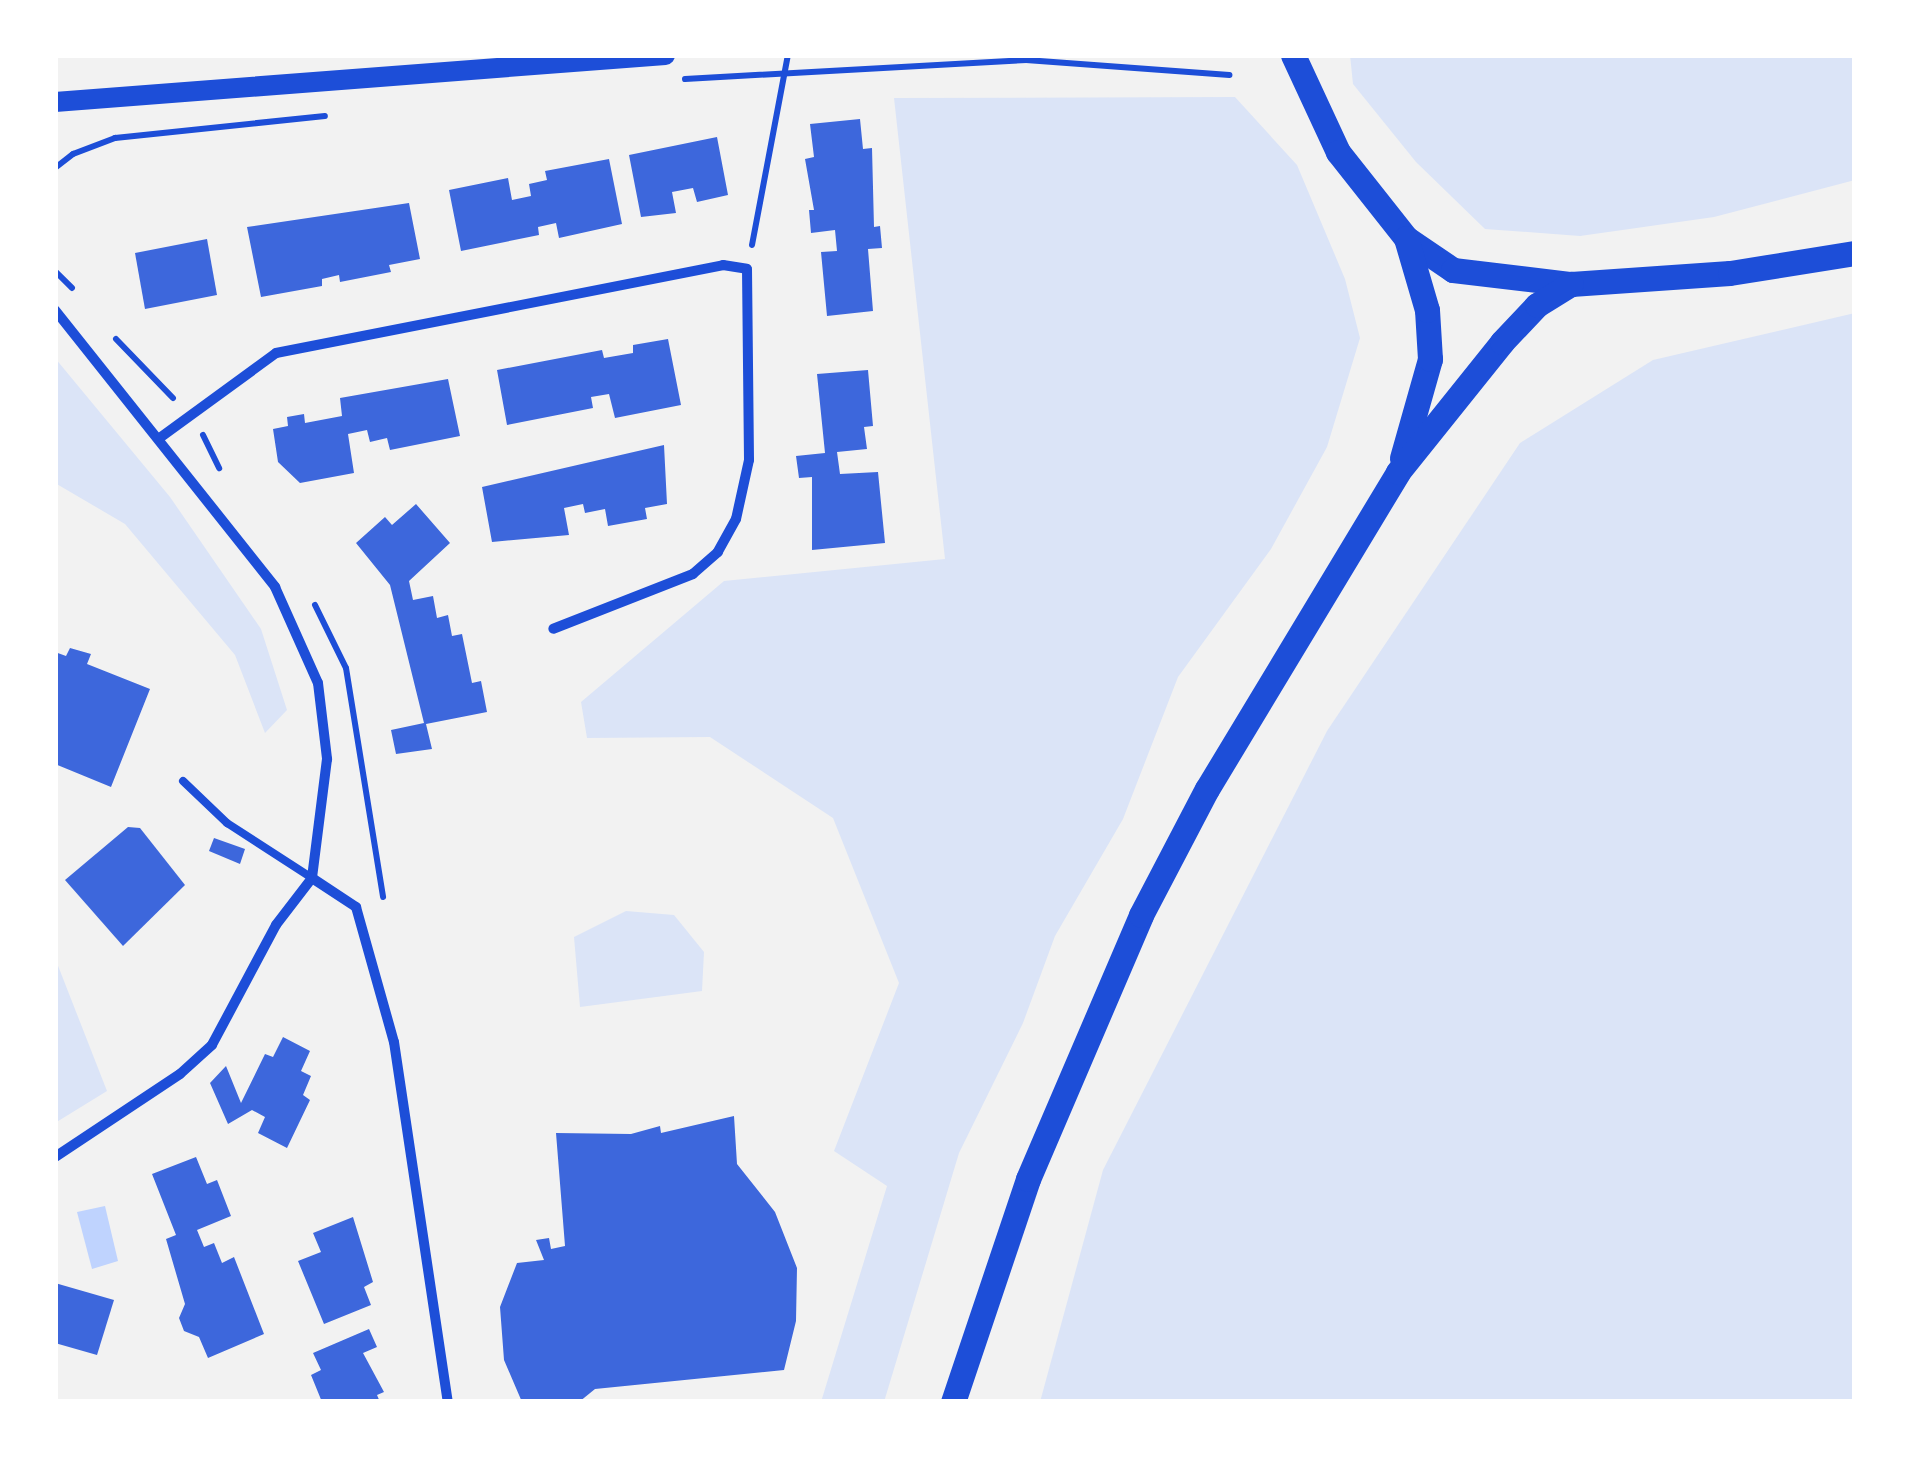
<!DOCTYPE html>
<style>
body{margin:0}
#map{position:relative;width:1910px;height:1457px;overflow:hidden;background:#f2f2f2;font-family:"PT Sans",sans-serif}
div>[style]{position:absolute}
.green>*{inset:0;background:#dbe4f7}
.water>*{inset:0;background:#bfd3fe}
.building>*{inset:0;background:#3d67dc}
.path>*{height:6px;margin:-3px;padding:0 3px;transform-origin:3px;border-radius:3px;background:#1d4ed8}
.service>*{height:8px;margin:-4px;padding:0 4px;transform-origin:4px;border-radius:4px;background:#1d4ed8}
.minor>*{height:10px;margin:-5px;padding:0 5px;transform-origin:5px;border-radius:5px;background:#1d4ed8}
.secondary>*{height:20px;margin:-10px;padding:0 10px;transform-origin:10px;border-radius:10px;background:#1d4ed8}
.primary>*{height:25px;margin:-12.5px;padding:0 12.5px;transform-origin:12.5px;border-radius:12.5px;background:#1d4ed8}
span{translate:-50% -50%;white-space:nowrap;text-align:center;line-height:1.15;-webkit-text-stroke:10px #fff;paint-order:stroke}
.frame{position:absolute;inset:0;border:58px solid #fff;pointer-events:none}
</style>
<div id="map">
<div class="green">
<div style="clip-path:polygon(1350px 55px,1855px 55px,1855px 180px,1714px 217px,1580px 236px,1485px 229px,1416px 162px,1353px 84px)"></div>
<div style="clip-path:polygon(1235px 97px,1297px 165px,1345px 279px,1360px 338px,1327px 447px,1271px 549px,1178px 677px,1123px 819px,1055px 936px,1023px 1023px,959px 1153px,884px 1402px,821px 1402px,887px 1186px,834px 1151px,899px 983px,833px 818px,710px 737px,587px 738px,581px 702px,724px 581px,945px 559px,894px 98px)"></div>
<div style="clip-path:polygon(1855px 313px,1855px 1402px,1040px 1402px,1103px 1170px,1327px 731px,1520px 443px,1653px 360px)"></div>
<div style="clip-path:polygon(55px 358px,170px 497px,261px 629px,287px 710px,265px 733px,235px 655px,125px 524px,55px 483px)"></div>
<div style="clip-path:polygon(626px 911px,674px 915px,704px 952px,702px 991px,580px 1007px,574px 937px)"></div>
<div style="clip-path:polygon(55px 958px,107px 1091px,55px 1123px)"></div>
</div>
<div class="water">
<div style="clip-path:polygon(105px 1206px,118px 1261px,92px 1269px,77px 1212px)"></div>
</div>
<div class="building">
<div style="clip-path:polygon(860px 119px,863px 149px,872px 148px,874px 227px,880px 226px,882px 248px,868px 249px,873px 311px,827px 316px,821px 252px,837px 251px,835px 230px,811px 233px,809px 210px,814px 210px,805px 159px,814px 157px,810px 124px)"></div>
<div style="clip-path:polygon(717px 137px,728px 195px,697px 202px,693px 188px,672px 192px,676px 213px,641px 217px,629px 155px)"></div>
<div style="clip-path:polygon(609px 159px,622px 224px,559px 238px,556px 223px,538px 227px,539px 235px,461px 251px,449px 190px,508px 178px,512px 200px,531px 196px,529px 184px,547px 180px,545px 171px)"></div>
<div style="clip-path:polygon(409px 203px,420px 259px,389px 265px,391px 272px,340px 282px,339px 275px,322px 279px,322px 286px,261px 297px,247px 227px)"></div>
<div style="clip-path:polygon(207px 239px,217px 295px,145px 309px,135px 253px)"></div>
<div style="clip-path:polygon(668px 339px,681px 405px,615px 418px,609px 394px,591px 397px,593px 408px,507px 425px,497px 370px,602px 350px,604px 358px,633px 353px,633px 345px)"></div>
<div style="clip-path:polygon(868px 370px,873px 426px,864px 427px,867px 449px,837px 452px,840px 474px,878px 472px,885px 543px,812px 550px,812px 477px,799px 478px,796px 456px,825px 453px,817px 374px)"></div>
<div style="clip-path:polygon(448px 379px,460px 436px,390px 450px,387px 438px,370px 442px,367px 430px,348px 434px,354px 473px,300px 483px,278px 462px,273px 429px,288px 426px,287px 417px,304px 414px,305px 423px,342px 416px,340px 398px)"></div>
<div style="clip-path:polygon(664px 445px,667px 504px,645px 508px,647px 519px,608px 526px,605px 509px,585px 513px,583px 504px,564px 508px,569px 535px,492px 542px,482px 487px)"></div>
<div style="clip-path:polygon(416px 504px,450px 543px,409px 581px,413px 600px,433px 596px,437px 618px,448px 615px,452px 636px,462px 634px,472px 683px,481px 681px,487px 712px,426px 724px,432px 749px,396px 754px,391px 730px,424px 723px,390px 585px,356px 543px,385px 517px,392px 525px)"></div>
<div style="clip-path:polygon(70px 648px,91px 654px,87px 664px,150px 689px,111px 787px,55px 764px,55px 652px,66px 656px)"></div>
<div style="clip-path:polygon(128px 827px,140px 828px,185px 885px,123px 946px,65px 880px)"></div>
<div style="clip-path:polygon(214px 838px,245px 849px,240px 864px,209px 851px)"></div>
<div style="clip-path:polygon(283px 1037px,310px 1051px,301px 1071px,311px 1076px,303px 1095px,310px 1100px,287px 1148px,258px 1133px,265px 1117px,252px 1110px,228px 1124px,210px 1083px,226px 1066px,241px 1103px,265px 1054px,273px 1057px)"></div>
<div style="clip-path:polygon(734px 1116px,737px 1164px,775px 1212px,797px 1268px,796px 1321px,784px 1370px,595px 1389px,579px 1402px,522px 1402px,504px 1360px,500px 1307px,517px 1263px,544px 1260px,536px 1240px,549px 1238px,551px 1249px,565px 1246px,556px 1133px,631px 1134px,660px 1126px,661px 1133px)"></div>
<div style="clip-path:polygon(196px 1157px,207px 1184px,217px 1180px,231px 1216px,197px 1230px,204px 1247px,214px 1243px,222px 1263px,234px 1257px,264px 1334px,208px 1358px,199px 1337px,184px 1331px,179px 1318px,185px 1304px,166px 1239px,176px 1235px,152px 1174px)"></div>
<div style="clip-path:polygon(353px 1217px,373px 1282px,364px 1287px,371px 1305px,324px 1324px,298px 1261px,321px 1252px,313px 1233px)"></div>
<div style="clip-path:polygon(55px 1283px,114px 1300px,97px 1355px,55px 1343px)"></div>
<div style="clip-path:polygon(369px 1329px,377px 1347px,363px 1353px,384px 1392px,377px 1395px,380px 1402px,322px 1402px,311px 1375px,321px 1370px,313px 1353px)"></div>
</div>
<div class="path">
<div style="left:685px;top:79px;width:342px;rotate:-3.2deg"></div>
<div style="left:1026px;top:60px;width:204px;rotate:4.2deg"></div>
<div style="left:55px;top:168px;width:23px;rotate:-38deg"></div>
<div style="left:73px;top:154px;width:45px;rotate:-20.9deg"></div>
<div style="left:115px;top:138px;width:211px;rotate:-6deg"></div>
<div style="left:752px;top:245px;width:193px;rotate:-79.3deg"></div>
<div style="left:55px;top:271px;width:24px;rotate:45deg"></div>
<div style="left:116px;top:339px;width:82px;rotate:46deg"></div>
<div style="left:203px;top:435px;width:37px;rotate:64deg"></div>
<div style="left:315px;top:605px;width:70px;rotate:63.8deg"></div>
<div style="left:346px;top:668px;width:232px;rotate:80.8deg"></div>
</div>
<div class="service">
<div style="left:183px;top:781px;width:61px;rotate:43.7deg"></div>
<div style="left:227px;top:823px;width:101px;rotate:32.9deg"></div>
</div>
<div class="minor">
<div style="left:55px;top:310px;width:354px;rotate:51.5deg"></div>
<div style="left:275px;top:587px;width:105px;rotate:65.9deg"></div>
<div style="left:318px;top:683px;width:77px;rotate:83.2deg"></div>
<div style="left:327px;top:759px;width:120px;rotate:97.2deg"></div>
<div style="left:312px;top:878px;width:59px;rotate:127.5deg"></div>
<div style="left:276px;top:925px;width:136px;rotate:118.1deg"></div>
<div style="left:212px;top:1045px;width:43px;rotate:137.8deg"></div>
<div style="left:180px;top:1074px;width:150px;rotate:146.4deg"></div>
<div style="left:161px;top:437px;width:142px;rotate:-36.1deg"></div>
<div style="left:276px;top:353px;width:456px;rotate:-11.1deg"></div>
<div style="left:723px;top:265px;width:24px;rotate:9deg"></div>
<div style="left:747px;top:269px;width:191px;rotate:89.4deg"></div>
<div style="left:749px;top:460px;width:60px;rotate:102.4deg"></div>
<div style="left:736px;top:519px;width:38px;rotate:119deg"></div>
<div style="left:718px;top:552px;width:33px;rotate:139deg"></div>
<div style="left:693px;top:574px;width:150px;rotate:158.6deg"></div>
<div style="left:312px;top:878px;width:53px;rotate:33.4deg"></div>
<div style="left:356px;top:907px;width:140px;rotate:74.3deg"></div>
<div style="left:394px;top:1042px;width:364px;rotate:81.5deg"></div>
</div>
<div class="secondary">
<div style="left:55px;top:102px;width:612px;rotate:-4.41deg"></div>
</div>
<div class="primary">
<div style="left:1293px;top:55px;width:107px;rotate:65.1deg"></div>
<div style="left:1338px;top:152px;width:110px;rotate:51.7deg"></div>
<div style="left:1406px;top:238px;width:57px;rotate:34.2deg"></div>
<div style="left:1453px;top:270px;width:119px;rotate:6.8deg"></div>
<div style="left:1571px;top:284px;width:159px;rotate:-4deg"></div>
<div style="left:1730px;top:273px;width:127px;rotate:-9.1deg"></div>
<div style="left:1402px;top:458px;width:103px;rotate:-74.2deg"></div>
<div style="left:1430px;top:359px;width:49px;rotate:-93.5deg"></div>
<div style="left:1427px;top:310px;width:75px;rotate:-106.3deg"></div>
<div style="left:953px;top:1402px;width:235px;rotate:-71.4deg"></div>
<div style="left:1028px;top:1179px;width:287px;rotate:-66.8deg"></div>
<div style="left:1141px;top:915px;width:142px;rotate:-62.4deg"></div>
<div style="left:1207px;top:789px;width:370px;rotate:-58.9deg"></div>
<div style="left:1398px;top:472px;width:166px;rotate:-51.3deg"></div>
<div style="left:1502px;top:342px;width:51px;rotate:-46.6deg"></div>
<div style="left:1537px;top:305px;width:40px;rotate:-32deg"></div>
</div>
<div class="frame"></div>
</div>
